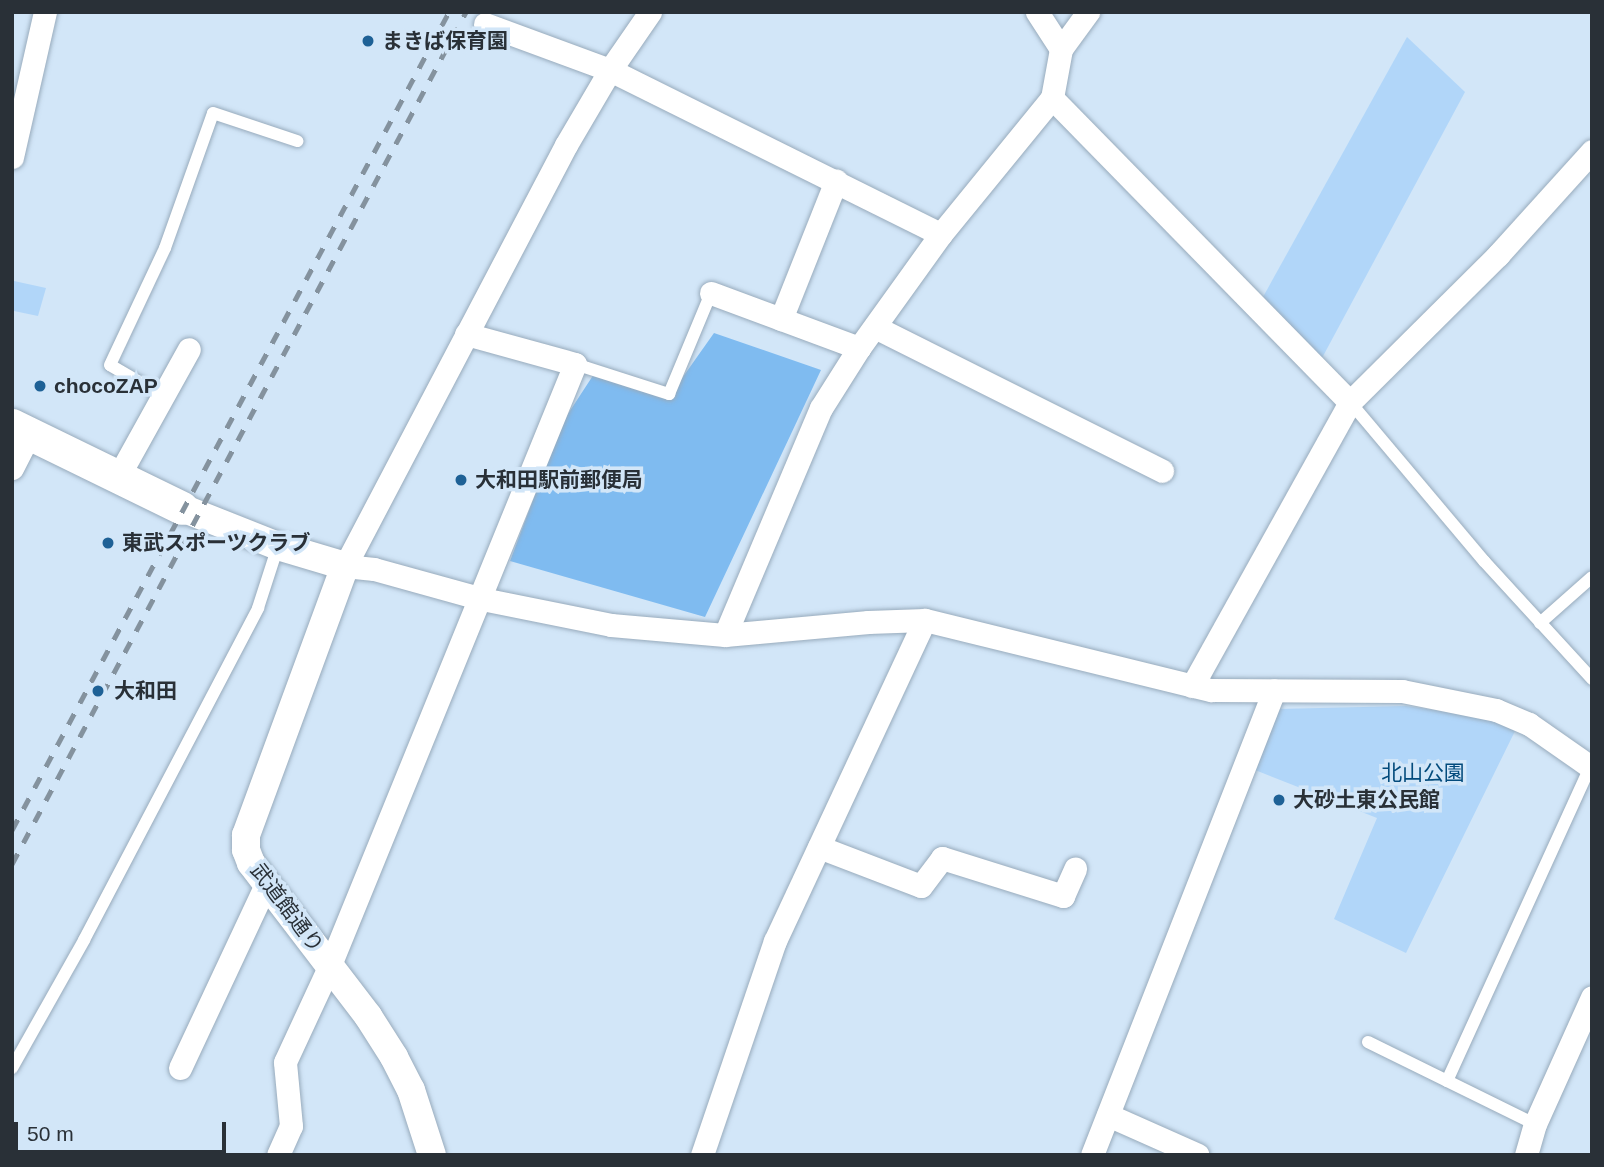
<!DOCTYPE html>
<meta charset="utf-8">
<style>
body{margin:0}
#map{position:relative;width:1604px;height:1167px;overflow:hidden;background:#d2e6f8;font-family:Helvetica,"Noto Sans JP",sans-serif}
div>[style]{position:absolute}
.green>*{inset:0;background:#b1d6f9}
.forest>*{inset:0;background:#7fbbf0}
.roads{filter:drop-shadow(0 0 2px #98abbc) drop-shadow(0 0 2px #98abbc)}
.service>*{height:12px;margin:-6px;padding:0 6px;transform-origin:6px;border-radius:6px;background:#fff}
.minor>*{height:23px;margin:-11.5px;padding:0 11.5px;transform-origin:11.5px;border-radius:11.5px;background:#fff}
.tertiary>*{height:28px;margin:-14px;padding:0 14px;transform-origin:14px;border-radius:14px;background:#fff}
.secondary>*{height:33px;margin:-16.5px;padding:0 16.5px;transform-origin:16.5px;border-radius:16.5px;background:#fff}
.rail>*{height:5px;margin-top:-2.5px;transform-origin:0;background:repeating-linear-gradient(90deg,#84929e 0 12px,transparent 0 24px)}
.dots>*{width:19px;height:19px;translate:-50% -50%;box-sizing:border-box;border:4px solid #d2e6f8;border-radius:50%}
span{translate:-50% -50%;white-space:nowrap;text-align:center;line-height:1.15;-webkit-text-stroke:7px #d2e6f8;paint-order:stroke}
.poi-label{font-size:21px;color:#293037;font-weight:700}
.left{translate:0 -50%;text-align:left}
.park-label{font-size:21px;color:#034b7c}
.street-label{font-size:21px;color:#293037}
.frame{position:absolute;inset:0;border:14px solid #293037;pointer-events:none}
.scale{position:absolute;left:14px;top:1122px;width:212px;height:32px;box-sizing:border-box;border:4px solid #293037;border-top:0;padding-left:9px;font-size:21px;line-height:24px;white-space:nowrap;color:#293037;-webkit-text-stroke:5px #d2e6f8;paint-order:stroke}
</style>
<div id="map">
<div class="green">
<div style="clip-path:polygon(1407px 37px,1465px 92px,1322px 358px,1263px 297px)"></div>
<div style="clip-path:polygon(14px 281px,46px 288px,38px 316px,14px 311px)"></div>
<div style="clip-path:polygon(1406px 706px,1480px 717px,1516px 729px,1406px 953px,1334px 919px,1377px 818px,1255px 770px,1277px 709px)"></div>
</div>
<div class="forest">
<div style="clip-path:polygon(714px 333px,821px 370px,705px 617px,510px 561px,562px 423px,594px 374px,668px 398px)"></div>
</div>
<div class="roads">
<div class="service">
<div style="left:575px;top:364px;width:99px;rotate:17.7deg"></div>
<div style="left:669px;top:394px;width:109px;rotate:-67.4deg"></div>
<div style="left:163px;top:396px;width:61px;rotate:-149.7deg"></div>
<div style="left:110px;top:365px;width:129px;rotate:-64.8deg"></div>
<div style="left:165px;top:248px;width:143px;rotate:-70.4deg"></div>
<div style="left:213px;top:113px;width:89px;rotate:18.4deg"></div>
<div style="left:1350px;top:402px;width:208px;rotate:49.9deg"></div>
<div style="left:1484px;top:561px;width:160px;rotate:47.5deg"></div>
<div style="left:1540px;top:623px;width:69px;rotate:-41.5deg"></div>
<div style="left:1368px;top:1042px;width:186px;rotate:26.2deg"></div>
<div style="left:12px;top:1068px;width:147px;rotate:-60.6deg"></div>
<div style="left:84px;top:940px;width:375px;rotate:-62.3deg"></div>
<div style="left:258px;top:608px;width:65px;rotate:-72.1deg"></div>
<div style="left:1447px;top:1081px;width:345px;rotate:-65.5deg"></div>
</div>
<div class="minor">
<div style="left:650px;top:12px;width:70px;rotate:124.6deg"></div>
<div style="left:610px;top:70px;width:87px;rotate:120.4deg"></div>
<div style="left:566px;top:145px;width:475px;rotate:117.7deg"></div>
<div style="left:345px;top:566px;width:29px;rotate:6deg"></div>
<div style="left:374px;top:569px;width:112px;rotate:15.5deg"></div>
<div style="left:482px;top:599px;width:132px;rotate:11.4deg"></div>
<div style="left:611px;top:625px;width:114px;rotate:5deg"></div>
<div style="left:725px;top:635px;width:144px;rotate:-5.2deg"></div>
<div style="left:868px;top:622px;width:57px;rotate:-2deg"></div>
<div style="left:925px;top:620px;width:294px;rotate:13.8deg"></div>
<div style="left:1211px;top:690px;width:191px;rotate:0.3deg"></div>
<div style="left:1402px;top:691px;width:96px;rotate:11.4deg"></div>
<div style="left:1496px;top:710px;width:36px;rotate:23deg"></div>
<div style="left:1529px;top:724px;width:77px;rotate:34.9deg"></div>
<div style="left:485px;top:24px;width:133px;rotate:20.2deg"></div>
<div style="left:610px;top:70px;width:369px;rotate:26.4deg"></div>
<div style="left:1061px;top:49px;width:46px;rotate:-53.9deg"></div>
<div style="left:1052px;top:98px;width:426px;rotate:45.6deg"></div>
<div style="left:12px;top:157px;width:149px;rotate:-77.2deg"></div>
<div style="left:711px;top:293px;width:158px;rotate:20.4deg"></div>
<div style="left:781px;top:319px;width:149px;rotate:-68.3deg"></div>
<div style="left:875px;top:327px;width:321px;rotate:26.6deg"></div>
<div style="left:12px;top:468px;width:39px;rotate:-63deg"></div>
<div style="left:118px;top:477px;width:146px;rotate:-61deg"></div>
<div style="left:725px;top:635px;width:246px;rotate:-67.1deg"></div>
<div style="left:821px;top:408px;width:71px;rotate:-57.7deg"></div>
<div style="left:859px;top:348px;width:140px;rotate:-54.3deg"></div>
<div style="left:941px;top:234px;width:176px;rotate:-50.8deg"></div>
<div style="left:1052px;top:98px;width:50px;rotate:-79.6deg"></div>
<div style="left:1061px;top:49px;width:44px;rotate:-123deg"></div>
<div style="left:1192px;top:686px;width:325px;rotate:-60.9deg"></div>
<div style="left:1350px;top:402px;width:209px;rotate:-44.8deg"></div>
<div style="left:1498px;top:255px;width:140px;rotate:-47.9deg"></div>
<div style="left:819px;top:847px;width:109px;rotate:20.9deg"></div>
<div style="left:921px;top:886px;width:35px;rotate:-53deg"></div>
<div style="left:942px;top:858px;width:127px;rotate:17.4deg"></div>
<div style="left:1063px;top:896px;width:30px;rotate:-66deg"></div>
<div style="left:180px;top:1068px;width:203px;rotate:-64.9deg"></div>
<div style="left:1108px;top:1115px;width:98px;rotate:24deg"></div>
<div style="left:278px;top:1155px;width:32px;rotate:-66deg"></div>
<div style="left:291px;top:1126px;width:64px;rotate:-95.4deg"></div>
<div style="left:285px;top:1062px;width:107px;rotate:-65.1deg"></div>
<div style="left:330px;top:965px;width:649px;rotate:-67.82deg"></div>
<div style="left:575px;top:364px;width:113px;rotate:-164.6deg"></div>
<div style="left:702px;top:1155px;width:226px;rotate:-71.2deg"></div>
<div style="left:775px;top:941px;width:354px;rotate:-65deg"></div>
<div style="left:1092px;top:1155px;width:499px;rotate:-68.6deg"></div>
<div style="left:1526px;top:1155px;width:32px;rotate:-74deg"></div>
<div style="left:1535px;top:1124px;width:139px;rotate:-65.8deg"></div>
</div>
<div class="tertiary">
<div style="left:182px;top:508px;width:103px;rotate:21.6deg"></div>
<div style="left:278px;top:546px;width:70px;rotate:16.6deg"></div>
<div style="left:345px;top:566px;width:287px;rotate:110.2deg"></div>
<div style="left:246px;top:835px;width:15px;rotate:90deg"></div>
<div style="left:246px;top:850px;width:14px;rotate:69deg"></div>
<div style="left:251px;top:863px;width:193px;rotate:52.6deg"></div>
<div style="left:368px;top:1016px;width:49px;rotate:57.6deg"></div>
<div style="left:394px;top:1057px;width:37px;rotate:63deg"></div>
<div style="left:411px;top:1090px;width:68px;rotate:72.1deg"></div>
</div>
<div class="secondary">
<div style="left:12px;top:425px;width:189px;rotate:26deg"></div>
</div>
</div>
<div class="rail">
<div style="left:12px;top:830px;width:927px;rotate:-61.89deg"></div>
<div style="left:12px;top:864px;width:965px;rotate:-61.95deg"></div>
</div>
<div class="dots">
<div style="left:368px;top:41px;background:#1e6196"></div>
<div style="left:40px;top:386px;background:#1e6196"></div>
<div style="left:461px;top:480px;background:#1e6196"></div>
<div style="left:108px;top:543px;background:#1e6196"></div>
<div style="left:98px;top:691px;background:#1e6196"></div>
<div style="left:1279px;top:800px;background:#1e6196"></div>
</div>
<div class="poi-label">
<span class="left" style="left:382px;top:41px">まきば保育園</span>
<span class="left" style="left:54px;top:386px">chocoZAP</span>
<span class="left" style="left:475px;top:480px">大和田駅前郵便局</span>
<span class="left" style="left:122px;top:543px">東武スポーツクラブ</span>
<span class="left" style="left:114px;top:691px">大和田</span>
<span class="left" style="left:1293px;top:800px">大砂土東公民館</span>
</div>
<div class="park-label">
<span style="left:1423px;top:773px">北山公園</span>
</div>
<div class="street-label">
<span style="left:287px;top:908px;rotate:53deg">武道館通り</span>
</div>
<div class="frame"></div>
<div class="scale">50 m</div>
</div>
